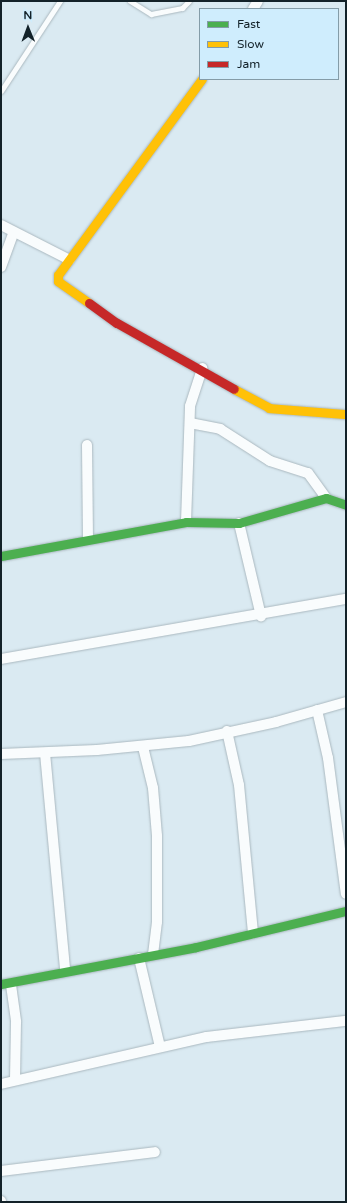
<!DOCTYPE html>
<style>
body{margin:0}
#map{position:relative;width:347px;height:1203px;overflow:hidden;background:#daeaf2;font-family:"Varela Round",sans-serif}
div>[style]{position:absolute}
.roads{filter:drop-shadow(0 0 1px #aab8bf) drop-shadow(0 0 1px #aab8bf)}
.lane>*{height:5px;margin:-2.5px;padding:0 2.5px;transform-origin:2.5px;border-radius:2.5px;background:#f9fcfd}
.street>*{height:10px;margin:-5px;padding:0 5px;transform-origin:5px;border-radius:5px;background:#f9fcfd}
.fast>*{height:9px;margin:-4.5px;padding:0 4.5px;transform-origin:4.5px;border-radius:4.5px;background:#4caf50}
.slow>*{height:9px;margin:-4.5px;padding:0 4.5px;transform-origin:4.5px;border-radius:4.5px;background:#ffc107}
.jam>*{height:9px;margin:-4.5px;padding:0 4.5px;transform-origin:4.5px;border-radius:4.5px;background:#c62828}
span{translate:-50% -50%;white-space:nowrap;text-align:center;line-height:1.15;-webkit-text-stroke:3.5px #cfedfd;paint-order:stroke}
.frame{position:absolute;inset:0;border:2px solid #132229;pointer-events:none}
.legend{position:absolute;left:199px;top:8px;width:140px;height:72px;box-sizing:border-box;background:#cfedfd;border:1px solid #849ca8;margin:0;padding:5px 7px;list-style:none;font-size:12px;color:#132229}
.legend li{display:flex;align-items:center;gap:8px;height:20px}
.legend b{width:20px;border:1px solid #849ca8}
.north{position:absolute;left:8px;top:8px;width:40px;height:40px;-webkit-text-stroke:3px #cfedfd;paint-order:stroke;rotate:359deg;font-size:11px;font-weight:700;line-height:16px;text-align:center;color:#132229}
.north::after{content:'';display:block;margin:auto;width:14px;height:18px;background:#132229;clip-path:polygon(50% 0,100% 100%,50% 72%,0 100%)}
</style>
<div id="map">
<div class="roads">
<div class="lane">
<div style="left:130px;top:1px;width:25px;rotate:32deg"></div>
<div style="left:151px;top:14px;width:32px;rotate:-11deg"></div>
<div style="left:182px;top:8px;width:10px;rotate:-45deg"></div>
<div style="left:1px;top:91px;width:108px;rotate:-56.8deg"></div>
</div>
<div class="street">
<div style="left:253px;top:9px;width:9px;rotate:-58deg"></div>
<div style="left:1px;top:225px;width:77px;rotate:26.9deg"></div>
<div style="left:1px;top:267px;width:37px;rotate:-70deg"></div>
<div style="left:190px;top:423px;width:31px;rotate:11deg"></div>
<div style="left:220px;top:429px;width:59px;rotate:32.6deg"></div>
<div style="left:270px;top:461px;width:40px;rotate:18deg"></div>
<div style="left:308px;top:473px;width:31px;rotate:54deg"></div>
<div style="left:87px;top:445px;width:94px;rotate:89.4deg"></div>
<div style="left:186px;top:522px;width:116px;rotate:-88deg"></div>
<div style="left:190px;top:406px;width:40px;rotate:-72deg"></div>
<div style="left:239px;top:523px;width:96px;rotate:76.7deg"></div>
<div style="left:1px;top:659px;width:350px;rotate:-9.9deg"></div>
<div style="left:317px;top:710px;width:49px;rotate:77.1deg"></div>
<div style="left:328px;top:758px;width:137px;rotate:82.5deg"></div>
<div style="left:227px;top:731px;width:55px;rotate:77.5deg"></div>
<div style="left:239px;top:785px;width:149px;rotate:84.6deg"></div>
<div style="left:143px;top:747px;width:42px;rotate:76.3deg"></div>
<div style="left:153px;top:788px;width:48px;rotate:85.2deg"></div>
<div style="left:157px;top:836px;width:86px;rotate:90deg"></div>
<div style="left:157px;top:922px;width:32px;rotate:97deg"></div>
<div style="left:45px;top:753px;width:218px;rotate:84.7deg"></div>
<div style="left:1px;top:754px;width:96px;rotate:-2.4deg"></div>
<div style="left:97px;top:750px;width:92px;rotate:-5.6deg"></div>
<div style="left:189px;top:741px;width:89px;rotate:-12.3deg"></div>
<div style="left:276px;top:722px;width:73px;rotate:-15.9deg"></div>
<div style="left:139px;top:958px;width:91px;rotate:76.7deg"></div>
<div style="left:11px;top:985px;width:37px;rotate:82deg"></div>
<div style="left:16px;top:1022px;width:58px;rotate:91deg"></div>
<div style="left:1px;top:1084px;width:211px;rotate:-12.9deg"></div>
<div style="left:207px;top:1037px;width:140px;rotate:-6.6deg"></div>
<div style="left:1px;top:1171px;width:155px;rotate:-7deg"></div>
<div style="left:1px;top:1201px;width:1px;rotate:90deg"></div>
</div>
<div class="fast">
<div style="left:1px;top:556px;width:188px;rotate:-10.4deg"></div>
<div style="left:186px;top:522px;width:53px;rotate:1.1deg"></div>
<div style="left:239px;top:523px;width:91px;rotate:-16deg"></div>
<div style="left:326px;top:498px;width:21px;rotate:19deg"></div>
<div style="left:1px;top:984px;width:198px;rotate:-10.7deg"></div>
<div style="left:196px;top:947px;width:154px;rotate:-13.5deg"></div>
</div>
<div class="slow">
<div style="left:89px;top:303px;width:38px;rotate:-145deg"></div>
<div style="left:58px;top:281px;width:6px;rotate:-90deg"></div>
<div style="left:58px;top:275px;width:243px;rotate:-53.7deg"></div>
<div style="left:234px;top:389px;width:40px;rotate:28deg"></div>
<div style="left:269px;top:408px;width:77px;rotate:4.5deg"></div>
</div>
<div class="jam">
<div style="left:89px;top:303px;width:34px;rotate:36deg"></div>
<div style="left:117px;top:323px;width:134px;rotate:29.4deg"></div>
</div>
</div>
<div class="frame"></div>
<ul class="legend">
<li><b style="height:5px;background:#4caf50"></b>Fast</li>
<li><b style="height:5px;background:#ffc107"></b>Slow</li>
<li><b style="height:5px;background:#c62828"></b>Jam</li>
</ul>
<div class="north">N</div>
</div>
